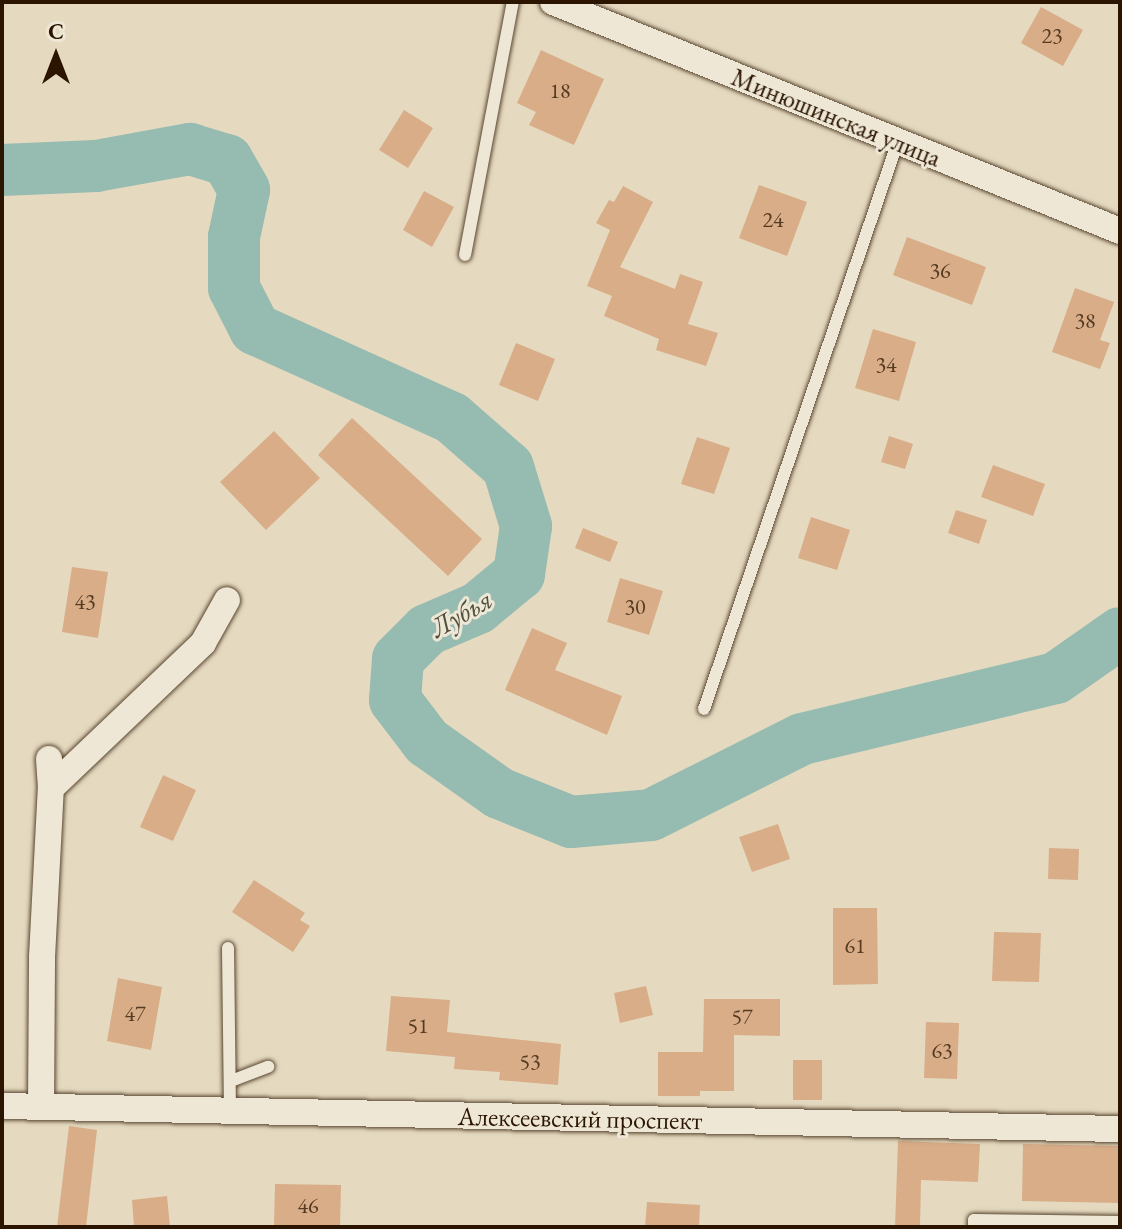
<!DOCTYPE html>
<meta charset="utf-8">
<style>
body{margin:0}
#map{position:relative;width:1122px;height:1229px;overflow:hidden;background:#e5dac0;font-family:"EB Garamond",serif}
div>[style]{position:absolute}
.river>*{height:52px;margin:-26px;padding:0 26px;transform-origin:26px;border-radius:26px;background:#96bbb0}
.building>*{inset:0;background:#d8ad88}
.roads{filter:drop-shadow(0 0 2px #5a4630) drop-shadow(0 0 2px #5a4630)}
.lane>*{height:12px;margin:-6px;padding:0 6px;transform-origin:6px;border-radius:6px;background:#eee7d6}
.street>*{height:26px;margin:-13px;padding:0 13px;transform-origin:13px;border-radius:13px;background:#eee7d6}
span{translate:-50% -50%;white-space:nowrap;text-align:center;line-height:1.15;-webkit-text-stroke:6px #eee7d6;paint-order:stroke}
.number-label{font-size:22px;color:#563b22}
.number-label span{-webkit-text-stroke-width:0}
.street-label{font-size:26px;color:#2b1500}
.water-label{font-size:28px;color:#504f3e;font-style:italic}
.frame{position:absolute;inset:0;border:4px solid #2b1500;pointer-events:none}
.north{position:absolute;left:16px;top:16px;width:80px;height:80px;-webkit-text-stroke:6px #eee7d6;paint-order:stroke;rotate:0deg;font-size:22px;font-weight:700;line-height:32px;text-align:center;color:#2b1500}
.north::after{content:'';display:block;margin:auto;width:28px;height:36px;background:#2b1500;clip-path:polygon(50% 0,100% 100%,50% 72%,0 100%)}
</style>
<div id="map">
<div class="river">
<div style="left:2px;top:170px;width:94px;rotate:-2.4deg"></div>
<div style="left:96px;top:166px;width:96px;rotate:-10.3deg"></div>
<div style="left:190px;top:149px;width:39px;rotate:17deg"></div>
<div style="left:227px;top:160px;width:34px;rotate:60deg"></div>
<div style="left:244px;top:190px;width:48px;rotate:102deg"></div>
<div style="left:234px;top:237px;width:51px;rotate:90deg"></div>
<div style="left:234px;top:288px;width:46px;rotate:62.9deg"></div>
<div style="left:255px;top:329px;width:216px;rotate:24.3deg"></div>
<div style="left:452px;top:418px;width:74px;rotate:41.2deg"></div>
<div style="left:508px;top:467px;width:62px;rotate:73deg"></div>
<div style="left:526px;top:526px;width:49px;rotate:98.3deg"></div>
<div style="left:519px;top:574px;width:53px;rotate:140.3deg"></div>
<div style="left:478px;top:608px;width:56px;rotate:156.7deg"></div>
<div style="left:427px;top:630px;width:41px;rotate:135deg"></div>
<div style="left:398px;top:659px;width:41px;rotate:94.2deg"></div>
<div style="left:395px;top:700px;width:53px;rotate:52.7deg"></div>
<div style="left:427px;top:742px;width:88px;rotate:35.3deg"></div>
<div style="left:499px;top:793px;width:78px;rotate:21.9deg"></div>
<div style="left:571px;top:822px;width:80px;rotate:-5deg"></div>
<div style="left:651px;top:815px;width:169px;rotate:-26.7deg"></div>
<div style="left:802px;top:739px;width:261px;rotate:-13.5deg"></div>
<div style="left:1056px;top:678px;width:78px;rotate:-35.1deg"></div>
</div>
<div class="building">
<div style="clip-path:polygon(1041px 7px,1083px 30px,1063px 66px,1021px 43px)"></div>
<div style="clip-path:polygon(541px 50px,604px 79px,574px 145px,529px 125px,536px 112px,517px 103px)"></div>
<div style="clip-path:polygon(404px 110px,433px 128px,408px 168px,379px 150px)"></div>
<div style="clip-path:polygon(759px 185px,807px 202px,787px 256px,739px 238px)"></div>
<div style="clip-path:polygon(623px 186px,653px 202px,620px 267px,675px 289px,680px 274px,703px 282px,688px 324px,718px 333px,706px 366px,656px 350px,659px 339px,604px 316px,612px 296px,587px 286px,610px 230px,596px 223px,609px 200px,614px 202px)"></div>
<div style="clip-path:polygon(424px 191px,454px 207px,432px 247px,403px 230px)"></div>
<div style="clip-path:polygon(907px 237px,986px 267px,972px 305px,893px 275px)"></div>
<div style="clip-path:polygon(1075px 288px,1114px 302px,1100px 340px,1110px 343px,1100px 369px,1052px 352px)"></div>
<div style="clip-path:polygon(873px 329px,916px 342px,899px 401px,855px 388px)"></div>
<div style="clip-path:polygon(516px 343px,555px 359px,538px 401px,499px 385px)"></div>
<div style="clip-path:polygon(352px 418px,482px 539px,448px 576px,318px 455px)"></div>
<div style="clip-path:polygon(274px 431px,320px 478px,266px 530px,220px 482px)"></div>
<div style="clip-path:polygon(889px 436px,913px 444px,905px 469px,881px 462px)"></div>
<div style="clip-path:polygon(697px 437px,730px 448px,714px 494px,681px 484px)"></div>
<div style="clip-path:polygon(993px 465px,1045px 484px,1033px 516px,981px 497px)"></div>
<div style="clip-path:polygon(956px 510px,987px 520px,979px 544px,948px 533px)"></div>
<div style="clip-path:polygon(811px 517px,850px 530px,837px 570px,798px 558px)"></div>
<div style="clip-path:polygon(583px 528px,618px 542px,610px 562px,575px 548px)"></div>
<div style="clip-path:polygon(72px 567px,108px 572px,98px 638px,62px 632px)"></div>
<div style="clip-path:polygon(620px 578px,663px 591px,649px 635px,607px 622px)"></div>
<div style="clip-path:polygon(532px 628px,567px 643px,555px 670px,622px 696px,607px 735px,505px 690px)"></div>
<div style="clip-path:polygon(163px 775px,196px 790px,173px 841px,140px 827px)"></div>
<div style="clip-path:polygon(778px 824px,790px 859px,752px 872px,739px 837px)"></div>
<div style="clip-path:polygon(1049px 848px,1079px 849px,1078px 880px,1048px 879px)"></div>
<div style="clip-path:polygon(254px 880px,305px 913px,300px 920px,310px 926px,293px 952px,232px 912px)"></div>
<div style="clip-path:polygon(833px 908px,877px 908px,878px 984px,833px 985px)"></div>
<div style="clip-path:polygon(994px 932px,1041px 933px,1039px 982px,992px 981px)"></div>
<div style="clip-path:polygon(118px 978px,162px 987px,151px 1050px,107px 1041px)"></div>
<div style="clip-path:polygon(646px 986px,653px 1015px,620px 1023px,614px 993px)"></div>
<div style="clip-path:polygon(391px 996px,450px 1000px,447px 1032px,561px 1044px,558px 1085px,499px 1080px,500px 1072px,454px 1069px,455px 1057px,386px 1051px)"></div>
<div style="clip-path:polygon(704px 999px,780px 999px,780px 1036px,734px 1035px,734px 1091px,700px 1091px,700px 1096px,658px 1096px,658px 1052px,703px 1052px)"></div>
<div style="clip-path:polygon(926px 1022px,959px 1023px,957px 1079px,924px 1078px)"></div>
<div style="clip-path:polygon(793px 1060px,822px 1060px,822px 1100px,793px 1100px)"></div>
<div style="clip-path:polygon(69px 1126px,97px 1130px,86px 1227px,57px 1227px)"></div>
<div style="clip-path:polygon(898px 1141px,980px 1144px,978px 1182px,921px 1180px,920px 1227px,895px 1227px)"></div>
<div style="clip-path:polygon(1023px 1144px,1120px 1146px,1120px 1203px,1022px 1201px)"></div>
<div style="clip-path:polygon(275px 1184px,341px 1185px,340px 1227px,274px 1227px)"></div>
<div style="clip-path:polygon(167px 1196px,170px 1227px,134px 1227px,132px 1200px)"></div>
<div style="clip-path:polygon(647px 1202px,700px 1205px,699px 1227px,645px 1227px)"></div>
</div>
<div class="roads">
<div class="lane">
<div style="left:465px;top:255px;width:258px;rotate:-79.3deg"></div>
<div style="left:704px;top:709px;width:597px;rotate:-71.14deg"></div>
<div style="left:228px;top:948px;width:163px;rotate:89.3deg"></div>
<div style="left:231px;top:1081px;width:40px;rotate:-21deg"></div>
<div style="left:974px;top:1227px;width:7px;rotate:-90deg"></div>
<div style="left:974px;top:1220px;width:146px;rotate:0.8deg"></div>
</div>
<div class="street">
<div style="left:553px;top:2px;width:611px;rotate:21.99deg"></div>
<div style="left:49px;top:759px;width:29px;rotate:86deg"></div>
<div style="left:2px;top:1106px;width:1118px;rotate:1.18deg"></div>
<div style="left:41px;top:1107px;width:150px;rotate:-89.6deg"></div>
<div style="left:42px;top:957px;width:169px;rotate:-87deg"></div>
<div style="left:51px;top:788px;width:210px;rotate:-43.6deg"></div>
<div style="left:203px;top:643px;width:49px;rotate:-60.8deg"></div>
</div>
</div>
<div class="number-label">
<span style="left:1052px;top:36px">23</span>
<span style="left:560px;top:91px">18</span>
<span style="left:773px;top:220px">24</span>
<span style="left:940px;top:271px">36</span>
<span style="left:1085px;top:321px">38</span>
<span style="left:886px;top:365px">34</span>
<span style="left:85px;top:602px">43</span>
<span style="left:635px;top:607px">30</span>
<span style="left:855px;top:946px">61</span>
<span style="left:135px;top:1014px">47</span>
<span style="left:742px;top:1017px">57</span>
<span style="left:418px;top:1026px">51</span>
<span style="left:942px;top:1051px">63</span>
<span style="left:530px;top:1062px">53</span>
<span style="left:308px;top:1206px">46</span>
</div>
<div class="street-label">
<span style="left:836px;top:118px;rotate:22deg">Минюшинская улица</span>
<span style="left:580px;top:1119px;rotate:1deg">Алексеевский проспект</span>
</div>
<div class="water-label">
<span style="left:461px;top:613px;rotate:-30deg">Лубья</span>
</div>
<div class="frame"></div>
<div class="north">С</div>
</div>
